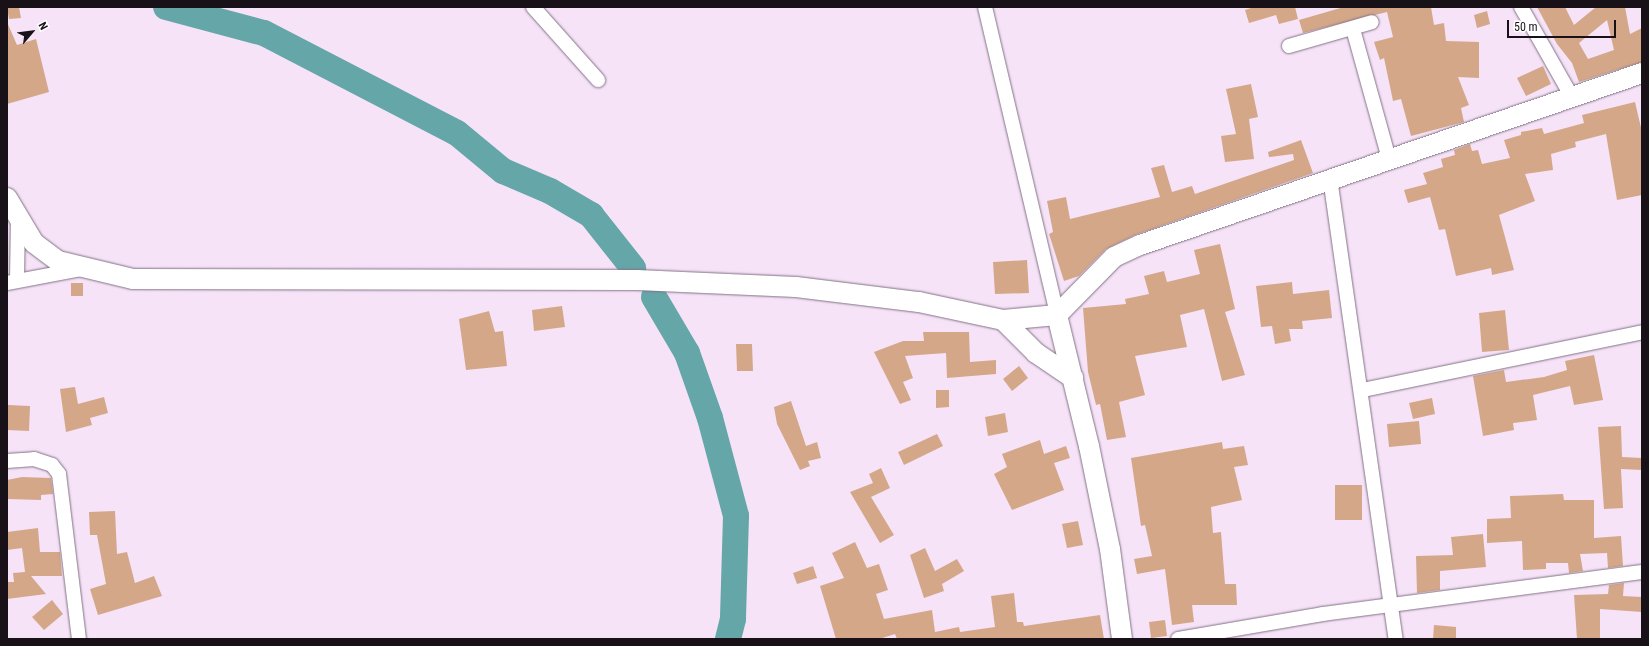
<!DOCTYPE html>
<style>
body{margin:0}
#map{position:relative;width:1649px;height:646px;overflow:hidden;background:#f6e3f8;font-family:"Roboto Condensed",sans-serif}
div>[style]{position:absolute}
.river>*{height:26px;margin:-13px;padding:0 13px;transform-origin:13px;border-radius:13px;background:#65a6a9}
.building>*{inset:0;background:#d4a789}
.roads{filter:drop-shadow(0 0 1px #827284) drop-shadow(0 0 1px #827284)}
.street>*{height:14px;margin:-7px;padding:0 7px;transform-origin:7px;border-radius:7px;background:#fff}
.secondary>*{height:20px;margin:-10px;padding:0 10px;transform-origin:10px;border-radius:10px;background:#fff}
span{translate:-50% -50%;white-space:nowrap;text-align:center;line-height:1.15;-webkit-text-stroke:4px #fff;paint-order:stroke}
.frame{position:absolute;inset:0;border:8px solid #181118;pointer-events:none}
.north{position:absolute;left:12px;top:12px;width:40px;height:40px;-webkit-text-stroke:3px #fff;paint-order:stroke;rotate:62deg;font-size:11px;font-weight:700;line-height:16px;text-align:center;color:#181118}
.north::after{content:'';display:block;margin:auto;width:14px;height:18px;background:#181118;clip-path:polygon(50% 0,100% 100%,50% 72%,0 100%)}
.scale{position:absolute;left:1507px;top:20px;width:109px;height:18px;box-sizing:border-box;border:2px solid #181118;border-top:0;padding-left:5px;font-size:12px;line-height:14px;white-space:nowrap;color:#181118;-webkit-text-stroke:3px #fff;paint-order:stroke}
</style>
<div id="map">
<div class="river">
<div style="left:166px;top:7px;width:101px;rotate:14.9deg"></div>
<div style="left:264px;top:33px;width:217px;rotate:27.4deg"></div>
<div style="left:457px;top:133px;width:60px;rotate:39.6deg"></div>
<div style="left:503px;top:171px;width:51px;rotate:23.1deg"></div>
<div style="left:550px;top:191px;width:48px;rotate:30.3deg"></div>
<div style="left:591px;top:215px;width:68px;rotate:51.6deg"></div>
<div style="left:654px;top:297px;width:65px;rotate:59.5deg"></div>
<div style="left:687px;top:353px;width:69px;rotate:70.5deg"></div>
<div style="left:710px;top:418px;width:101px;rotate:75.1deg"></div>
<div style="left:736px;top:516px;width:103px;rotate:91.7deg"></div>
<div style="left:733px;top:619px;width:21px;rotate:104deg"></div>
</div>
<div class="building">
<div style="clip-path:polygon(7px 7px,19px 7px,21px 18px,9px 19px)"></div>
<div style="clip-path:polygon(1254px 7px,1295px 7px,1298px 19px,1279px 24px,1276px 15px,1249px 23px,1245px 10px)"></div>
<div style="clip-path:polygon(1344px 7px,1431px 7px,1434px 25px,1444px 23px,1446px 41px,1479px 42px,1479px 78px,1458px 77px,1469px 105px,1461px 108px,1464px 122px,1411px 136px,1401px 99px,1393px 101px,1384px 58px,1380px 60px,1374px 42px,1393px 37px,1387px 12px,1303px 33px,1299px 20px)"></div>
<div style="clip-path:polygon(evenodd,1537px 7px,1565px 7px,1574px 25px,1596px 7px,1625px 7px,1630px 34px,1642px 28px,1642px 62px,1579px 82px,1572px 63px,1557px 44px,1537px 7px,1607px 20px,1614px 50px,1588px 59px,1579px 43px,1607px 20px)"></div>
<div style="clip-path:polygon(1487px 11px,1490px 24px,1477px 28px,1474px 15px)"></div>
<div style="clip-path:polygon(7px 22px,17px 45px,36px 39px,49px 92px,7px 104px)"></div>
<div style="clip-path:polygon(1543px 66px,1551px 84px,1526px 96px,1517px 78px)"></div>
<div style="clip-path:polygon(1251px 84px,1258px 117px,1249px 119px,1254px 159px,1225px 162px,1221px 136px,1236px 134px,1226px 89px)"></div>
<div style="clip-path:polygon(1635px 102px,1642px 132px,1642px 195px,1617px 200px,1606px 134px,1575px 142px,1576px 147px,1551px 154px,1553px 170px,1525px 174px,1535px 201px,1499px 215px,1514px 270px,1492px 275px,1491px 268px,1456px 276px,1445px 229px,1439px 230px,1430px 197px,1408px 203px,1404px 190px,1427px 184px,1423px 173px,1443px 167px,1441px 159px,1455px 155px,1454px 150px,1470px 144px,1472px 151px,1478px 150px,1482px 164px,1510px 158px,1504px 140px,1521px 135px,1521px 132px,1542px 128px,1544px 134px,1584px 123px,1582px 115px)"></div>
<div style="clip-path:polygon(1301px 140px,1313px 173px,1135px 235px,1106px 249px,1079px 276px,1064px 281px,1049px 234px,1053px 232px,1047px 201px,1066px 197px,1070px 219px,1160px 197px,1151px 168px,1164px 165px,1172px 192px,1192px 186px,1195px 194px,1294px 160px,1293px 154px,1269px 157px,1268px 152px)"></div>
<div style="clip-path:polygon(1220px 244px,1235px 309px,1225px 312px,1245px 375px,1222px 381px,1204px 309px,1180px 315px,1187px 347px,1135px 356px,1145px 395px,1119px 402px,1126px 437px,1107px 440px,1100px 404px,1096px 405px,1088px 372px,1083px 308px,1126px 304px,1125px 299px,1149px 294px,1144px 276px,1164px 271px,1167px 282px,1200px 274px,1194px 250px)"></div>
<div style="clip-path:polygon(1027px 260px,1029px 293px,995px 294px,993px 262px)"></div>
<div style="clip-path:polygon(1292px 282px,1293px 294px,1329px 290px,1332px 318px,1302px 321px,1303px 329px,1289px 329px,1291px 341px,1275px 344px,1272px 326px,1261px 327px,1256px 286px)"></div>
<div style="clip-path:polygon(71px 283px,83px 283px,83px 296px,71px 296px)"></div>
<div style="clip-path:polygon(562px 306px,565px 327px,534px 331px,532px 310px)"></div>
<div style="clip-path:polygon(1505px 310px,1509px 350px,1482px 352px,1479px 313px)"></div>
<div style="clip-path:polygon(489px 311px,495px 332px,503px 331px,507px 366px,466px 370px,459px 319px)"></div>
<div style="clip-path:polygon(923px 332px,969px 332px,970px 362px,996px 360px,996px 374px,947px 378px,946px 353px,905px 356px,913px 378px,903px 382px,911px 400px,900px 404px,874px 352px,903px 341px,924px 341px)"></div>
<div style="clip-path:polygon(736px 344px,752px 344px,753px 371px,737px 371px)"></div>
<div style="clip-path:polygon(1594px 355px,1603px 400px,1574px 405px,1570px 386px,1533px 395px,1537px 420px,1513px 423px,1514px 430px,1483px 436px,1473px 376px,1504px 370px,1506px 382px,1544px 377px,1567px 370px,1565px 361px)"></div>
<div style="clip-path:polygon(1019px 366px,1028px 378px,1012px 391px,1003px 379px)"></div>
<div style="clip-path:polygon(75px 387px,78px 404px,104px 397px,108px 413px,90px 418px,92px 425px,66px 432px,60px 389px)"></div>
<div style="clip-path:polygon(936px 390px,949px 390px,949px 407px,936px 408px)"></div>
<div style="clip-path:polygon(1432px 398px,1435px 414px,1413px 419px,1409px 403px)"></div>
<div style="clip-path:polygon(791px 401px,806px 446px,817px 442px,821px 458px,808px 461px,810px 466px,800px 470px,777px 424px,774px 407px)"></div>
<div style="clip-path:polygon(8px 405px,30px 406px,29px 431px,7px 430px)"></div>
<div style="clip-path:polygon(1005px 413px,1008px 432px,988px 436px,985px 417px)"></div>
<div style="clip-path:polygon(1419px 421px,1421px 444px,1389px 447px,1387px 424px)"></div>
<div style="clip-path:polygon(1621px 426px,1622px 457px,1642px 458px,1642px 470px,1621px 469px,1623px 508px,1604px 509px,1598px 427px)"></div>
<div style="clip-path:polygon(937px 434px,943px 446px,904px 465px,898px 452px)"></div>
<div style="clip-path:polygon(1040px 440px,1044px 454px,1066px 446px,1070px 458px,1054px 463px,1064px 490px,1012px 510px,994px 474px,1007px 467px,1002px 454px)"></div>
<div style="clip-path:polygon(1222px 442px,1223px 449px,1244px 446px,1248px 465px,1234px 467px,1242px 500px,1211px 507px,1213px 533px,1221px 532px,1225px 584px,1236px 584px,1237px 605px,1192px 605px,1194px 622px,1172px 625px,1165px 569px,1137px 574px,1134px 559px,1152px 556px,1145px 525px,1141px 526px,1131px 458px)"></div>
<div style="clip-path:polygon(881px 468px,890px 488px,871px 497px,894px 535px,880px 543px,850px 492px,873px 483px,869px 474px)"></div>
<div style="clip-path:polygon(22px 477px,51px 478px,53px 494px,41px 495px,41px 500px,7px 499px,7px 480px)"></div>
<div style="clip-path:polygon(1335px 485px,1362px 485px,1362px 520px,1335px 520px)"></div>
<div style="clip-path:polygon(1563px 494px,1564px 500px,1594px 500px,1594px 538px,1621px 536px,1623px 566px,1608px 568px,1607px 553px,1580px 554px,1583px 571px,1569px 573px,1568px 563px,1546px 563px,1546px 569px,1523px 570px,1522px 541px,1487px 543px,1487px 519px,1511px 518px,1510px 496px)"></div>
<div style="clip-path:polygon(115px 511px,117px 554px,127px 552px,135px 583px,154px 576px,162px 596px,98px 615px,90px 589px,106px 584px,97px 535px,90px 535px,89px 512px)"></div>
<div style="clip-path:polygon(1078px 521px,1083px 545px,1067px 548px,1062px 524px)"></div>
<div style="clip-path:polygon(38px 528px,40px 552px,60px 552px,62px 576px,31px 576px,46px 594px,7px 599px,7px 582px,14px 582px,13px 573px,25px 572px,22px 548px,7px 550px,7px 532px)"></div>
<div style="clip-path:polygon(1483px 534px,1486px 567px,1440px 571px,1440px 590px,1417px 593px,1416px 556px,1453px 555px,1451px 537px)"></div>
<div style="clip-path:polygon(855px 542px,867px 568px,879px 564px,888px 590px,876px 594px,884px 619px,932px 610px,935px 632px,959px 627px,960px 632px,995px 627px,991px 596px,1014px 593px,1017px 622px,1023px 622px,1024px 626px,1100px 615px,1104px 639px,897px 639px,895px 634px,879px 639px,836px 639px,820px 586px,844px 578px,832px 553px)"></div>
<div style="clip-path:polygon(925px 548px,935px 571px,957px 559px,964px 571px,942px 584px,944px 591px,924px 598px,910px 555px)"></div>
<div style="clip-path:polygon(813px 566px,817px 578px,797px 584px,793px 573px)"></div>
<div style="clip-path:polygon(1624px 583px,1623px 596px,1642px 597px,1642px 612px,1600px 609px,1600px 639px,1577px 639px,1574px 595px,1608px 594px,1609px 585px)"></div>
<div style="clip-path:polygon(52px 600px,63px 614px,44px 630px,32px 617px)"></div>
<div style="clip-path:polygon(1165px 620px,1167px 636px,1151px 638px,1149px 622px)"></div>
<div style="clip-path:polygon(1434px 625px,1456px 627px,1456px 639px,1433px 639px)"></div>
</div>
<div class="roads">
<div class="street">
<div style="left:533px;top:7px;width:98px;rotate:48.3deg"></div>
<div style="left:985px;top:7px;width:316px;rotate:76.8deg"></div>
<div style="left:1521px;top:7px;width:103px;rotate:60.5deg"></div>
<div style="left:1353px;top:29px;width:135px;rotate:74.5deg"></div>
<div style="left:1289px;top:46px;width:86px;rotate:-16.1deg"></div>
<div style="left:1330px;top:178px;width:466px;rotate:81.9deg"></div>
<div style="left:17px;top:280px;width:61px;rotate:-89.1deg"></div>
<div style="left:7px;top:283px;width:75px;rotate:-10.7deg"></div>
<div style="left:1363px;top:390px;width:285px;rotate:-11.7deg"></div>
<div style="left:7px;top:461px;width:27px;rotate:-4deg"></div>
<div style="left:34px;top:459px;width:19px;rotate:18deg"></div>
<div style="left:52px;top:465px;width:11px;rotate:52deg"></div>
<div style="left:59px;top:474px;width:166px;rotate:83.1deg"></div>
<div style="left:1178px;top:639px;width:147px;rotate:-9.8deg"></div>
<div style="left:1323px;top:614px;width:322px;rotate:-7.5deg"></div>
</div>
<div class="secondary">
<div style="left:7px;top:198px;width:52px;rotate:59deg"></div>
<div style="left:34px;top:243px;width:30px;rotate:37deg"></div>
<div style="left:58px;top:261px;width:77px;rotate:13.5deg"></div>
<div style="left:133px;top:279px;width:504px;rotate:0.11deg"></div>
<div style="left:637px;top:280px;width:159px;rotate:2.5deg"></div>
<div style="left:796px;top:287px;width:124px;rotate:7deg"></div>
<div style="left:919px;top:302px;width:86px;rotate:12.1deg"></div>
<div style="left:1003px;top:320px;width:54px;rotate:-5.3deg"></div>
<div style="left:1057px;top:315px;width:81px;rotate:-45.5deg"></div>
<div style="left:1114px;top:257px;width:29px;rotate:-25deg"></div>
<div style="left:1140px;top:245px;width:531px;rotate:-18.91deg"></div>
<div style="left:1057px;top:315px;width:135px;rotate:76.3deg"></div>
<div style="left:1089px;top:446px;width:105px;rotate:78.5deg"></div>
<div style="left:1110px;top:549px;width:91px;rotate:82.4deg"></div>
<div style="left:1003px;top:320px;width:47px;rotate:45deg"></div>
<div style="left:1036px;top:353px;width:45px;rotate:34deg"></div>
</div>
</div>
<div class="frame"></div>
<div class="north">N</div>
<div class="scale">50 m</div>
</div>
